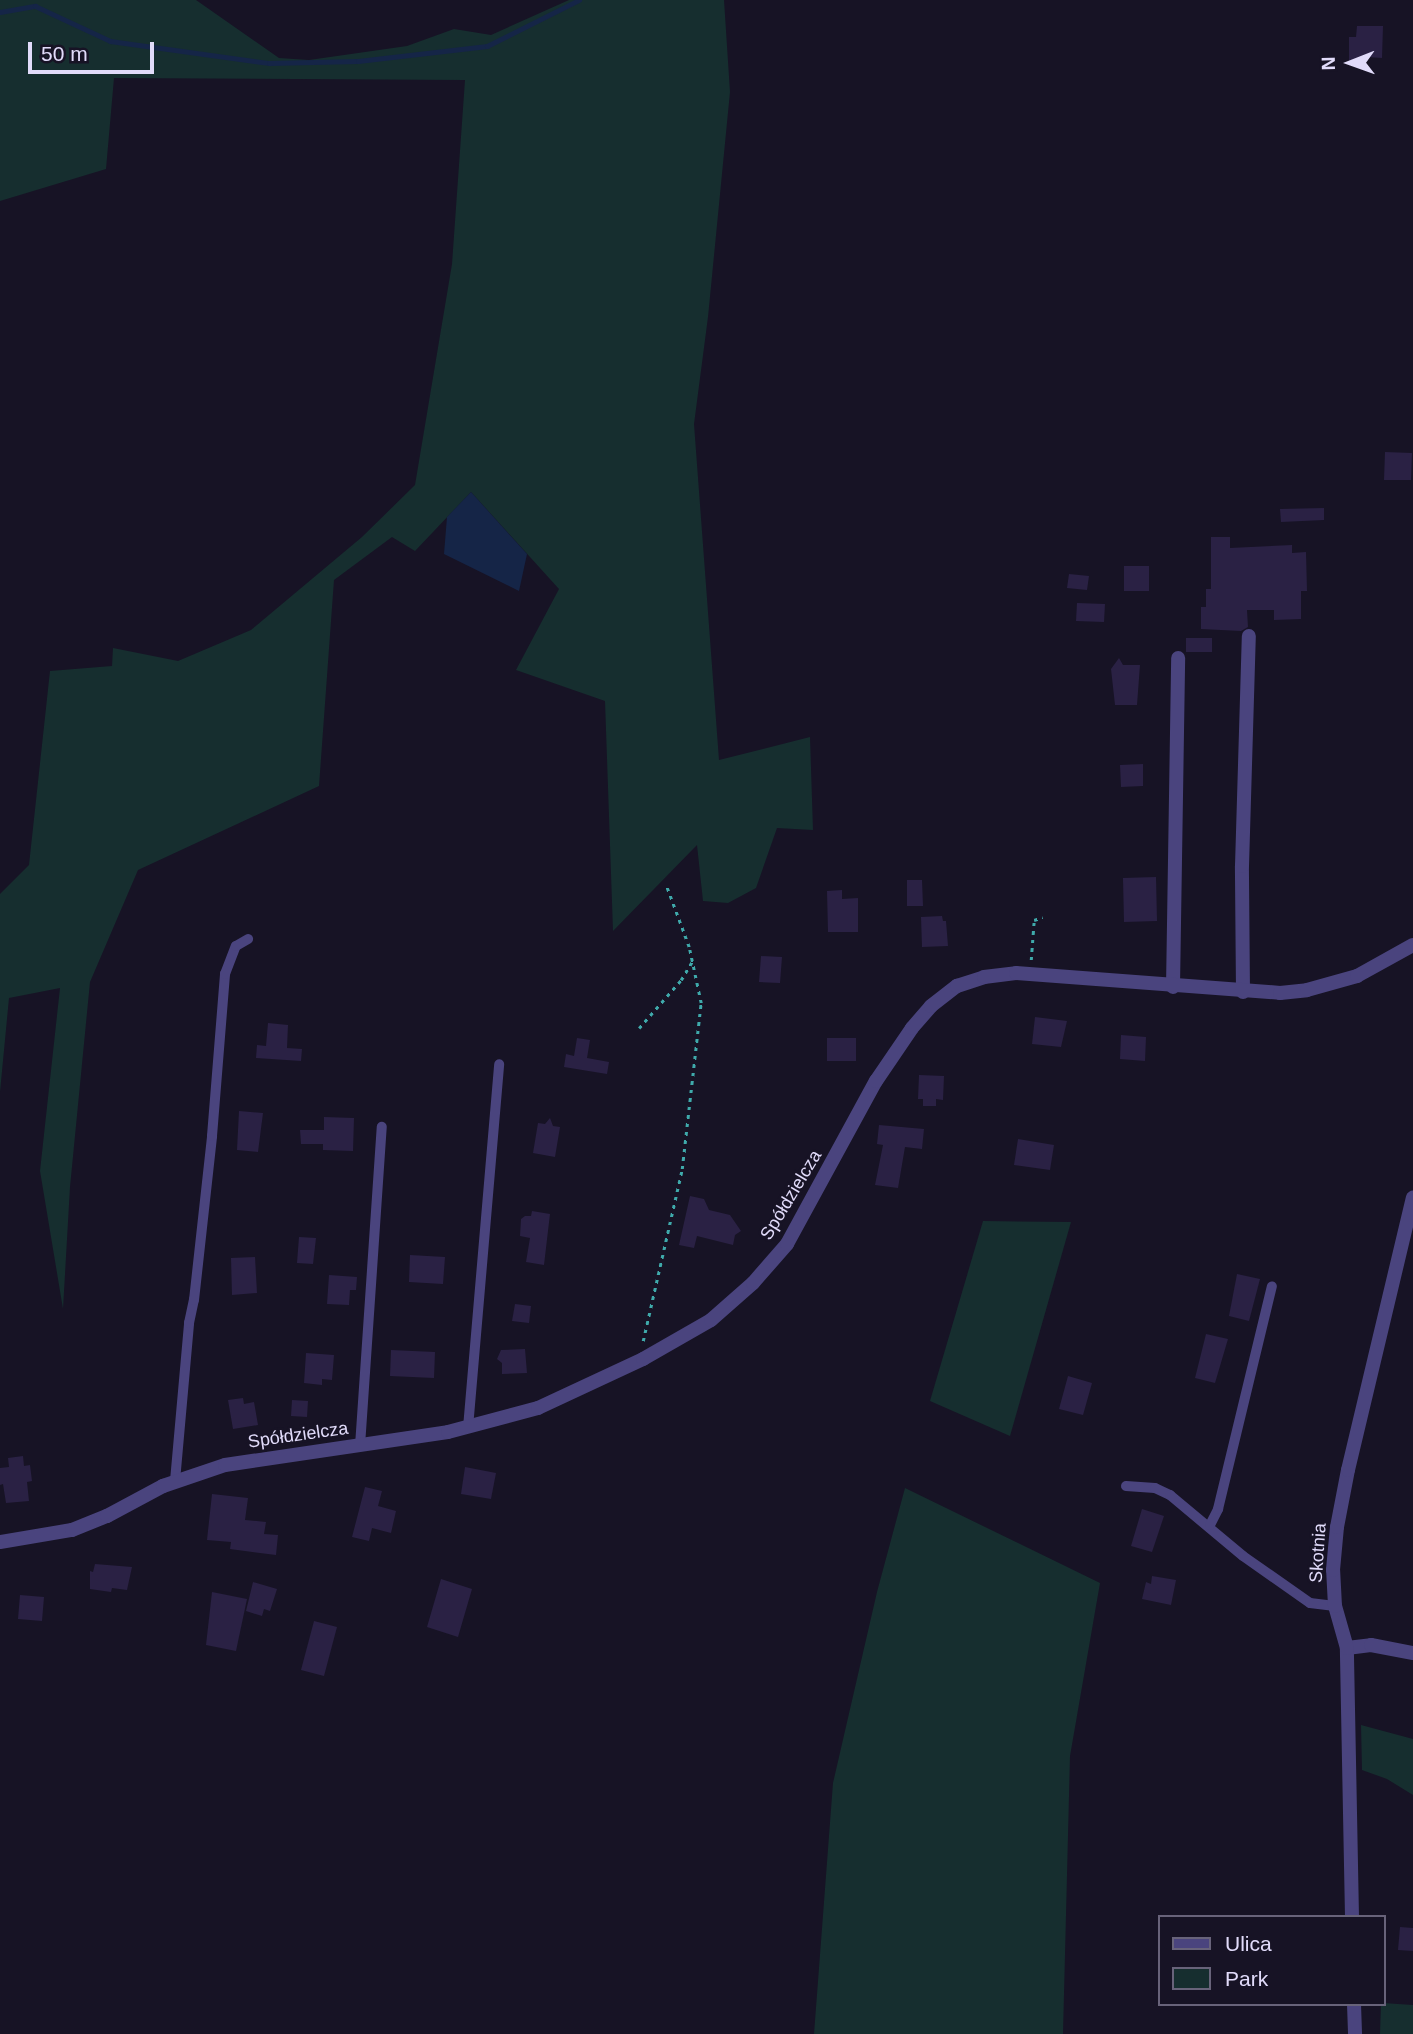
<!DOCTYPE html>
<meta charset="utf-8">
<style>
body{margin:0}
#map{position:relative;width:1413px;height:2034px;overflow:hidden;background:#171325;font-family:Arial,sans-serif}
div>[style]{position:absolute}
.green>*{inset:0;background:#162e2f}
.water>*{inset:0;background:#152547}
.stream>*{height:5px;margin:-2.5px;padding:0 2.5px;transform-origin:2.5px;border-radius:2.5px;background:#152547}
.building>*{inset:0;background:#2a2144}
.path>*{height:2.5px;margin-top:-1.25px;transform-origin:0;background:repeating-linear-gradient(90deg,#3faaab 0 3.5px,transparent 0 8.5px)}
.lane>*{height:10px;margin:-5px;padding:0 5px;transform-origin:5px;border-radius:5px;background:#4a447e}
.street>*{height:14px;margin:-7px;padding:0 7px;transform-origin:7px;border-radius:7px;background:#4a447e}
span{translate:-50% -50%;white-space:nowrap;text-align:center;line-height:1.15;-webkit-text-stroke:5px #171325;paint-order:stroke}
.street-label{font-size:18px;color:#e1dbfa}
.legend{position:absolute;left:1158px;top:1915px;width:228px;height:91px;box-sizing:border-box;background:#171325;border:2px solid #68637a;margin:0;padding:9px 12px;list-style:none;font-size:21px;color:#e1dbfa}
.legend li{display:flex;align-items:center;gap:14px;height:35px}
.legend b{width:35px;border:2px solid #68637a}
.north{position:absolute;left:1315px;top:28px;width:70px;height:70px;-webkit-text-stroke:5px #171325;paint-order:stroke;rotate:269deg;font-size:19px;font-weight:700;line-height:28px;text-align:center;color:#e1dbfa}
.north::after{content:'';display:block;margin:auto;width:24px;height:32px;background:#e1dbfa;clip-path:polygon(50% 0,100% 100%,50% 72%,0 100%)}
.scale{position:absolute;left:28px;top:42px;width:126px;height:32px;box-sizing:border-box;border:4px solid #e1dbfa;border-top:0;padding-left:9px;font-size:21px;line-height:24px;white-space:nowrap;color:#e1dbfa;-webkit-text-stroke:5px #171325;paint-order:stroke}
</style>
<div id="map">
<div class="green">
<div style="clip-path:polygon(0 0,196px 0,279px 58px,309px 60px,407px 46px,454px 29px,491px 35px,569px 0,724px 0,730px 92px,708px 317px,694px 424px,719px 760px,810px 737px,813px 830px,777px 828px,756px 888px,728px 903px,703px 901px,697px 845px,613px 931px,605px 701px,516px 670px,559px 589px,471px 492px,415px 551px,392px 537px,334px 580px,319px 786px,138px 870px,90px 982px,70px 1187px,63px 1309px,40px 1171px,60px 988px,9px 998px,0 1092px,0 894px,29px 865px,50px 671px,112px 666px,113px 648px,178px 661px,251px 630px,362px 537px,415px 485px,452px 264px,465px 80px,114px 78px,106px 169px,0 201px)"></div>
<div style="clip-path:polygon(983px 1221px,1071px 1222px,1010px 1436px,930px 1401px)"></div>
<div style="clip-path:polygon(905px 1488px,1100px 1583px,1070px 1756px,1063px 2034px,814px 2034px,833px 1783px,877px 1592px)"></div>
<div style="clip-path:polygon(1361px 1725px,1413px 1739px,1413px 1795px,1387px 1779px,1362px 1770px)"></div>
<div style="clip-path:polygon(1383px 2003px,1413px 2005px,1413px 2034px,1380px 2034px,1381px 2004px)"></div>
</div>
<div class="water">
<div style="clip-path:polygon(471px 492px,527px 554px,519px 591px,444px 554px,447px 517px)"></div>
</div>
<div class="stream">
<div style="left:0;top:12px;width:36px;rotate:-10deg"></div>
<div style="left:35px;top:6px;width:83px;rotate:25deg"></div>
<div style="left:110px;top:41px;width:161px;rotate:7.9deg"></div>
<div style="left:269px;top:63px;width:89px;rotate:-1.3deg"></div>
<div style="left:358px;top:61px;width:130px;rotate:-6.6deg"></div>
<div style="left:487px;top:46px;width:103px;rotate:-26.6deg"></div>
</div>
<div class="building">
<div style="clip-path:polygon(1357px 26px,1383px 26px,1382px 58px,1366px 57px,1366px 64px,1349px 64px,1349px 37px,1356px 37px)"></div>
<div style="clip-path:polygon(1385px 452px,1412px 453px,1411px 480px,1384px 480px)"></div>
<div style="clip-path:polygon(1324px 508px,1324px 520px,1281px 522px,1280px 509px)"></div>
<div style="clip-path:polygon(1211px 537px,1230px 537px,1230px 548px,1292px 545px,1292px 553px,1306px 552px,1307px 591px,1301px 591px,1301px 619px,1274px 620px,1274px 610px,1247px 610px,1248px 627px,1241px 631px,1201px 629px,1201px 607px,1206px 607px,1206px 589px,1211px 589px)"></div>
<div style="clip-path:polygon(1124px 566px,1149px 566px,1149px 591px,1124px 591px)"></div>
<div style="clip-path:polygon(1069px 574px,1089px 576px,1087px 590px,1067px 588px)"></div>
<div style="clip-path:polygon(1077px 603px,1105px 604px,1104px 622px,1076px 621px)"></div>
<div style="clip-path:polygon(1186px 638px,1212px 638px,1212px 652px,1186px 652px)"></div>
<div style="clip-path:polygon(1119px 658px,1123px 665px,1140px 665px,1137px 705px,1115px 705px,1111px 669px)"></div>
<div style="clip-path:polygon(1143px 764px,1143px 786px,1121px 787px,1120px 765px)"></div>
<div style="clip-path:polygon(1156px 877px,1157px 921px,1124px 922px,1123px 878px)"></div>
<div style="clip-path:polygon(907px 880px,922px 880px,923px 906px,907px 906px)"></div>
<div style="clip-path:polygon(842px 890px,842px 899px,858px 898px,858px 932px,828px 932px,827px 891px)"></div>
<div style="clip-path:polygon(942px 916px,943px 921px,946px 921px,948px 946px,922px 947px,921px 917px)"></div>
<div style="clip-path:polygon(761px 956px,782px 957px,780px 983px,759px 982px)"></div>
<div style="clip-path:polygon(1035px 1017px,1067px 1021px,1061px 1047px,1032px 1044px)"></div>
<div style="clip-path:polygon(268px 1023px,288px 1025px,287px 1048px,302px 1049px,301px 1061px,256px 1058px,257px 1045px,266px 1046px)"></div>
<div style="clip-path:polygon(1121px 1035px,1146px 1037px,1145px 1061px,1120px 1059px)"></div>
<div style="clip-path:polygon(577px 1038px,590px 1040px,587px 1058px,609px 1062px,607px 1074px,564px 1067px,566px 1054px,574px 1056px)"></div>
<div style="clip-path:polygon(827px 1038px,856px 1038px,856px 1061px,827px 1061px)"></div>
<div style="clip-path:polygon(919px 1075px,944px 1076px,943px 1100px,936px 1099px,936px 1106px,923px 1106px,923px 1099px,918px 1099px)"></div>
<div style="clip-path:polygon(239px 1111px,263px 1113px,258px 1152px,237px 1150px)"></div>
<div style="clip-path:polygon(324px 1117px,354px 1118px,353px 1151px,323px 1150px,323px 1144px,301px 1144px,300px 1130px,324px 1130px)"></div>
<div style="clip-path:polygon(550px 1118px,553px 1126px,560px 1127px,555px 1157px,533px 1153px,538px 1123px,545px 1124px)"></div>
<div style="clip-path:polygon(879px 1125px,924px 1129px,922px 1149px,905px 1147px,898px 1188px,875px 1185px,883px 1145px,877px 1144px)"></div>
<div style="clip-path:polygon(1018px 1139px,1054px 1145px,1050px 1170px,1014px 1165px)"></div>
<div style="clip-path:polygon(690px 1196px,704px 1199px,709px 1210px,730px 1215px,741px 1231px,735px 1235px,733px 1245px,697px 1236px,694px 1248px,679px 1245px)"></div>
<div style="clip-path:polygon(532px 1211px,550px 1214px,544px 1265px,526px 1262px,530px 1238px,520px 1236px,521px 1219px,525px 1216px,531px 1216px)"></div>
<div style="clip-path:polygon(299px 1237px,316px 1238px,313px 1264px,297px 1263px)"></div>
<div style="clip-path:polygon(410px 1255px,445px 1257px,443px 1284px,409px 1282px)"></div>
<div style="clip-path:polygon(255px 1257px,257px 1293px,232px 1295px,231px 1258px)"></div>
<div style="clip-path:polygon(1237px 1274px,1260px 1279px,1249px 1321px,1229px 1316px)"></div>
<div style="clip-path:polygon(329px 1275px,357px 1277px,356px 1290px,350px 1290px,349px 1305px,327px 1304px)"></div>
<div style="clip-path:polygon(515px 1304px,531px 1306px,529px 1323px,512px 1321px)"></div>
<div style="clip-path:polygon(1206px 1334px,1228px 1339px,1215px 1383px,1195px 1378px)"></div>
<div style="clip-path:polygon(525px 1349px,527px 1373px,502px 1374px,502px 1363px,497px 1359px,501px 1350px)"></div>
<div style="clip-path:polygon(391px 1350px,435px 1352px,434px 1378px,390px 1376px)"></div>
<div style="clip-path:polygon(306px 1353px,334px 1355px,332px 1380px,322px 1379px,322px 1385px,304px 1383px)"></div>
<div style="clip-path:polygon(1068px 1376px,1092px 1383px,1083px 1415px,1059px 1409px)"></div>
<div style="clip-path:polygon(243px 1398px,244px 1404px,254px 1402px,258px 1425px,233px 1429px,228px 1400px)"></div>
<div style="clip-path:polygon(292px 1400px,308px 1401px,307px 1417px,291px 1416px)"></div>
<div style="clip-path:polygon(23px 1456px,24px 1466px,30px 1465px,32px 1481px,27px 1482px,29px 1501px,6px 1503px,3px 1484px,0 1485px,0 1468px,9px 1467px,8px 1458px)"></div>
<div style="clip-path:polygon(465px 1467px,496px 1473px,491px 1499px,461px 1494px)"></div>
<div style="clip-path:polygon(365px 1487px,382px 1491px,378px 1506px,396px 1511px,391px 1533px,372px 1528px,369px 1541px,352px 1537px)"></div>
<div style="clip-path:polygon(212px 1494px,248px 1498px,245px 1520px,266px 1522px,264px 1534px,278px 1535px,276px 1555px,230px 1549px,231px 1542px,207px 1540px)"></div>
<div style="clip-path:polygon(1142px 1509px,1164px 1516px,1152px 1552px,1131px 1546px)"></div>
<div style="clip-path:polygon(95px 1564px,132px 1567px,127px 1590px,112px 1588px,111px 1592px,90px 1589px,90px 1571px,93px 1572px)"></div>
<div style="clip-path:polygon(1152px 1576px,1176px 1580px,1171px 1605px,1142px 1599px,1146px 1582px,1151px 1584px)"></div>
<div style="clip-path:polygon(441px 1579px,472px 1589px,458px 1637px,427px 1627px)"></div>
<div style="clip-path:polygon(253px 1582px,277px 1589px,270px 1611px,264px 1609px,262px 1616px,246px 1611px)"></div>
<div style="clip-path:polygon(212px 1592px,247px 1599px,236px 1651px,206px 1645px)"></div>
<div style="clip-path:polygon(20px 1595px,44px 1597px,42px 1621px,18px 1619px)"></div>
<div style="clip-path:polygon(314px 1621px,337px 1627px,324px 1676px,301px 1670px)"></div>
<div style="clip-path:polygon(1400px 1927px,1413px 1928px,1413px 1951px,1398px 1950px)"></div>
</div>
<div class="path">
<div style="left:1031px;top:960px;width:40px;rotate:-85.7deg"></div>
<div style="left:1034px;top:920px;width:9px;rotate:-18deg"></div>
<div style="left:639px;top:1028px;width:64px;rotate:-48.8deg"></div>
<div style="left:681px;top:980px;width:23px;rotate:-59deg"></div>
<div style="left:643px;top:1341px;width:176px;rotate:-77.2deg"></div>
<div style="left:682px;top:1169px;width:167px;rotate:-83.5deg"></div>
<div style="left:701px;top:1003px;width:57px;rotate:-102.1deg"></div>
<div style="left:689px;top:947px;width:66px;rotate:-110.4deg"></div>
</div>
<div class="lane">
<div style="left:468px;top:1428px;width:365px;rotate:-85.1deg"></div>
<div style="left:360px;top:1446px;width:320px;rotate:-86.1deg"></div>
<div style="left:175px;top:1481px;width:159px;rotate:-84.9deg"></div>
<div style="left:189px;top:1323px;width:24px;rotate:-78deg"></div>
<div style="left:194px;top:1300px;width:165px;rotate:-83.7deg"></div>
<div style="left:212px;top:1136px;width:163px;rotate:-85.4deg"></div>
<div style="left:225px;top:974px;width:30px;rotate:-69deg"></div>
<div style="left:236px;top:946px;width:14px;rotate:-30deg"></div>
<div style="left:1126px;top:1486px;width:29px;rotate:4deg"></div>
<div style="left:1155px;top:1488px;width:17px;rotate:25deg"></div>
<div style="left:1170px;top:1495px;width:95px;rotate:39.9deg"></div>
<div style="left:1243px;top:1556px;width:82px;rotate:35deg"></div>
<div style="left:1310px;top:1603px;width:25px;rotate:7deg"></div>
<div style="left:1210px;top:1525px;width:18px;rotate:-63deg"></div>
<div style="left:1218px;top:1509px;width:229px;rotate:-76.4deg"></div>
</div>
<div class="street">
<div style="left:1173px;top:987px;width:329px;rotate:-89.1deg"></div>
<div style="left:1243px;top:992px;width:126px;rotate:-90.5deg"></div>
<div style="left:1242px;top:866px;width:230px;rotate:-88.3deg"></div>
<div style="left:0;top:1542px;width:73px;rotate:-9.5deg"></div>
<div style="left:72px;top:1530px;width:38px;rotate:-22deg"></div>
<div style="left:107px;top:1516px;width:64px;rotate:-28.2deg"></div>
<div style="left:163px;top:1486px;width:65px;rotate:-18.7deg"></div>
<div style="left:225px;top:1465px;width:225px;rotate:-8.4deg"></div>
<div style="left:448px;top:1432px;width:93px;rotate:-14.9deg"></div>
<div style="left:538px;top:1408px;width:116px;rotate:-25deg"></div>
<div style="left:643px;top:1359px;width:78px;rotate:-29.8deg"></div>
<div style="left:711px;top:1320px;width:56px;rotate:-41.4deg"></div>
<div style="left:753px;top:1283px;width:52px;rotate:-48.9deg"></div>
<div style="left:787px;top:1244px;width:186px;rotate:-61.4deg"></div>
<div style="left:876px;top:1081px;width:64px;rotate:-55.8deg"></div>
<div style="left:912px;top:1028px;width:29px;rotate:-49deg"></div>
<div style="left:931px;top:1006px;width:33px;rotate:-38deg"></div>
<div style="left:957px;top:986px;width:28px;rotate:-18deg"></div>
<div style="left:984px;top:977px;width:32px;rotate:-7deg"></div>
<div style="left:1016px;top:973px;width:265px;rotate:4.3deg"></div>
<div style="left:1280px;top:993px;width:27px;rotate:-6deg"></div>
<div style="left:1307px;top:990px;width:52px;rotate:-15.6deg"></div>
<div style="left:1357px;top:976px;width:64px;rotate:-29deg"></div>
<div style="left:1347px;top:1648px;width:24px;rotate:-7deg"></div>
<div style="left:1371px;top:1645px;width:43px;rotate:10.8deg"></div>
<div style="left:1352px;top:1917px;width:269px;rotate:-91.1deg"></div>
<div style="left:1347px;top:1648px;width:44px;rotate:-105.9deg"></div>
<div style="left:1335px;top:1606px;width:36px;rotate:-93deg"></div>
<div style="left:1333px;top:1570px;width:43px;rotate:-84.7deg"></div>
<div style="left:1337px;top:1527px;width:58px;rotate:-79.1deg"></div>
<div style="left:1348px;top:1470px;width:280px;rotate:-76.6deg"></div>
<div style="left:1354px;top:2004px;width:30px;rotate:88deg"></div>
</div>
<div class="street-label">
<span style="left:791px;top:1195px;rotate:-59deg">Spółdzielcza</span>
<span style="left:298px;top:1435px;rotate:-8deg">Spółdzielcza</span>
<span style="left:1318px;top:1553px;rotate:-86deg">Skotnia</span>
</div>
<ul class="legend">
<li><b style="height:9px;background:#4a447e"></b>Ulica</li>
<li><b style="height:19px;background:#162e2f"></b>Park</li>
</ul>
<div class="north">N</div>
<div class="scale">50 m</div>
</div>
